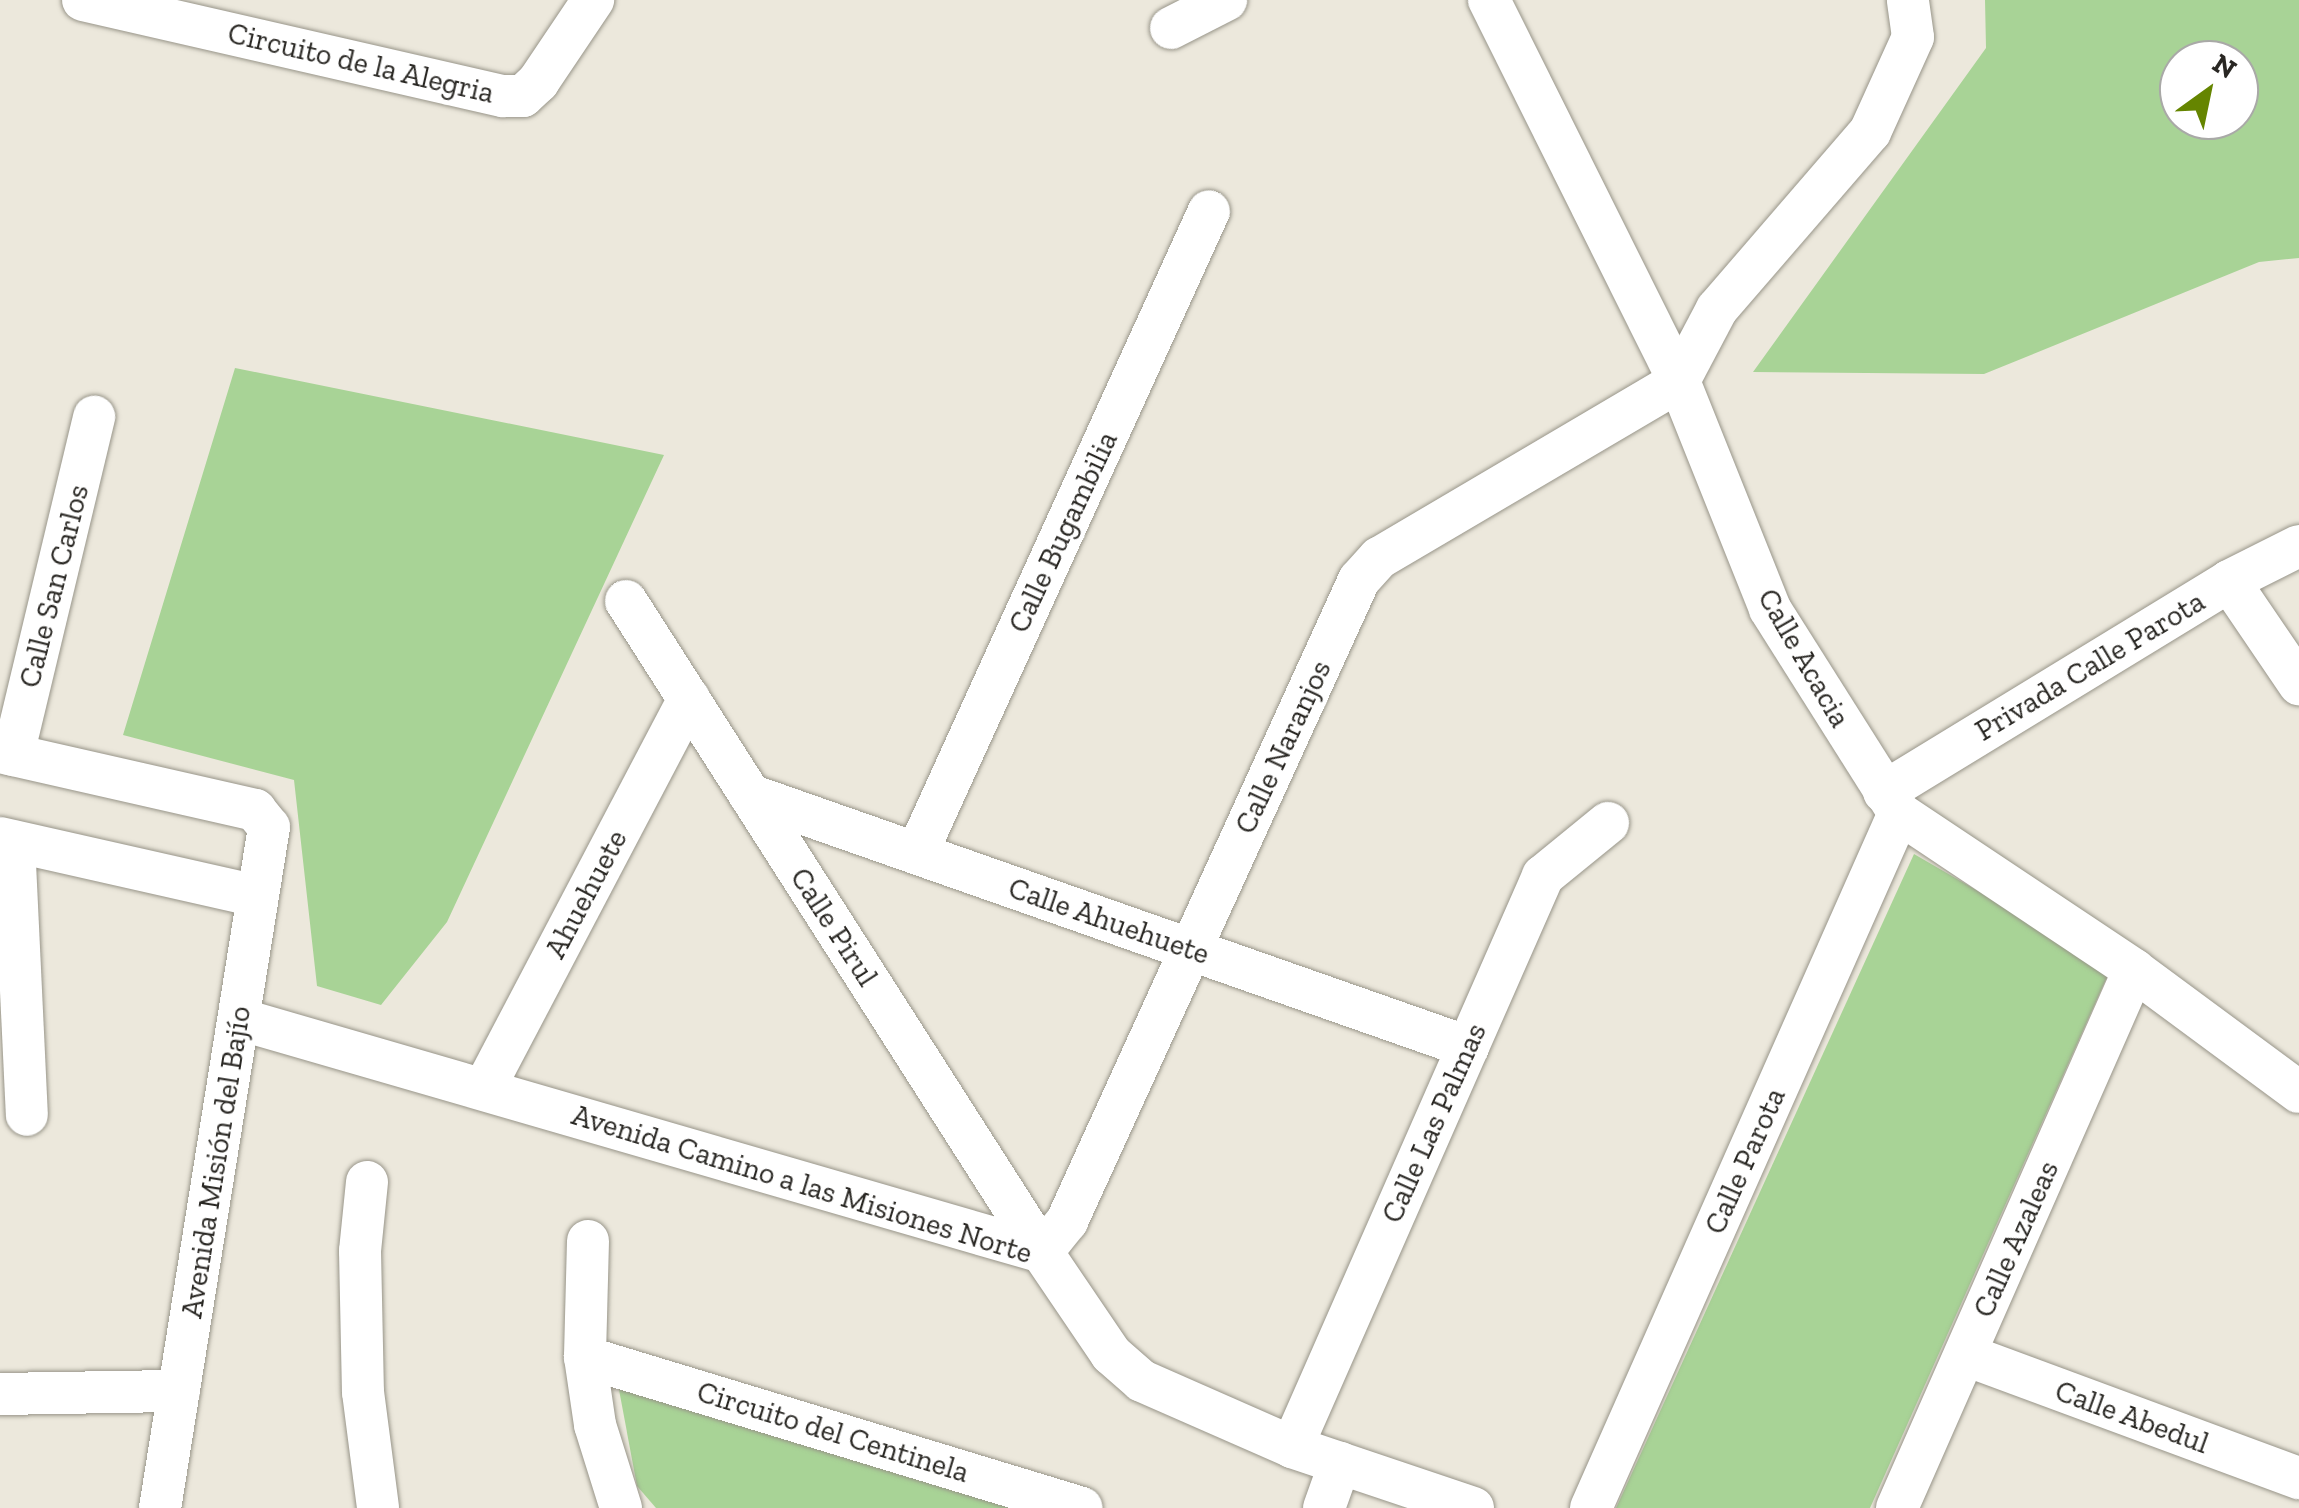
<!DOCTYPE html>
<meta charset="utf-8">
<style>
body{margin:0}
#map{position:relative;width:2299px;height:1508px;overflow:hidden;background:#ece8dc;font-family:"Zilla Slab",serif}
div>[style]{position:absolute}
.green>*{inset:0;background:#a8d396}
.roads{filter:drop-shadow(0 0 2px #989589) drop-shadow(0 0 2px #989589)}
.minor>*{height:42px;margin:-21px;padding:0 21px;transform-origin:21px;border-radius:21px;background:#fff}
span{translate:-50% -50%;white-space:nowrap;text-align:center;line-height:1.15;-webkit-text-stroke:9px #fff;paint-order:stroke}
.street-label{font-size:30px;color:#292723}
.north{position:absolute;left:2159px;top:40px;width:100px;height:100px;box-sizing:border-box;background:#fff;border:2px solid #a9a9a7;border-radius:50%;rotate:33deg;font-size:28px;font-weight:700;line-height:40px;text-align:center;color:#292723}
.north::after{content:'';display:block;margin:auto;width:35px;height:45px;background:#658500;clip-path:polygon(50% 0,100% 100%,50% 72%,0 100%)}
</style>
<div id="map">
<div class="green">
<div style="clip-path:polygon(evenodd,1985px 0,2299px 0,2299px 258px,2259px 262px,1984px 374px,1753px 372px,1986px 48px,1985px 0,2179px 60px,2239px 60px,2239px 120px,2179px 120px,2179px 60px)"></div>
<div style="clip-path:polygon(235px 368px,664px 455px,447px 922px,381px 1005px,317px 986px,294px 780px,123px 735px)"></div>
<div style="clip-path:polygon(1914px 854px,2111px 968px,1870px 1508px,1616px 1508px)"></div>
<div style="clip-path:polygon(617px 1379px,1038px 1508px,656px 1508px,637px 1486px)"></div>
</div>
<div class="roads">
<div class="minor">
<div style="left:83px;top:0;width:431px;rotate:12.9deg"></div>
<div style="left:503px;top:96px;width:20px"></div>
<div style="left:523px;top:96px;width:21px;rotate:-43deg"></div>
<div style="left:538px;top:82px;width:99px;rotate:-56.1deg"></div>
<div style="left:1489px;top:0;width:426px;rotate:63.5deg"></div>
<div style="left:1679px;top:381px;width:245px;rotate:68.2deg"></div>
<div style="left:1770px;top:609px;width:241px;rotate:57.7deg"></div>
<div style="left:1899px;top:813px;width:283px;rotate:33.7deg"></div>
<div style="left:2134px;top:970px;width:205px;rotate:36.5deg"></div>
<div style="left:1171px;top:28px;width:62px;rotate:-27deg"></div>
<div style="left:2229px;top:581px;width:125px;rotate:55.8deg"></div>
<div style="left:626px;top:601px;width:773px;rotate:57.42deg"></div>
<div style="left:1042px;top:1252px;width:40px;rotate:-51deg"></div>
<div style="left:1067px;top:1221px;width:704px;rotate:-65.51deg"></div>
<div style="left:1359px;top:580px;width:30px;rotate:-48deg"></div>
<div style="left:1379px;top:558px;width:348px;rotate:-30.5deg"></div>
<div style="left:1679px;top:381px;width:81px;rotate:-62.2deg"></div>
<div style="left:1717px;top:309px;width:234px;rotate:-49.2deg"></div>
<div style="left:1870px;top:132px;width:104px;rotate:-65.6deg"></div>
<div style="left:1913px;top:37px;width:37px;rotate:-98deg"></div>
<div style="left:0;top:752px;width:262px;rotate:12.8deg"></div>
<div style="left:255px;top:810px;width:22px;rotate:51deg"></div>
<div style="left:269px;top:827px;width:690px;rotate:99.09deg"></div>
<div style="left:13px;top:755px;width:348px;rotate:-76.5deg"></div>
<div style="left:1884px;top:792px;width:404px;rotate:-31.4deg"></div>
<div style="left:2229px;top:581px;width:78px;rotate:-26.6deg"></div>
<div style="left:750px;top:795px;width:761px;rotate:19.34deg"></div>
<div style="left:0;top:838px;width:264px;rotate:12.7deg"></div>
<div style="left:14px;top:842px;width:273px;rotate:87.3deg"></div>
<div style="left:917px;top:853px;width:705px;rotate:-65.54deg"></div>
<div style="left:239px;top:1019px;width:836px;rotate:16.18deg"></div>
<div style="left:1042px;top:1252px;width:123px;rotate:55.9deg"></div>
<div style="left:1111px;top:1354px;width:41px;rotate:41.1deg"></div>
<div style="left:1142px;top:1381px;width:164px;rotate:23.7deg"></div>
<div style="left:1292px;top:1447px;width:191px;rotate:18.6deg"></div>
<div style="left:484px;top:1089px;width:441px;rotate:-62.3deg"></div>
<div style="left:367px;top:1182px;width:69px;rotate:95.8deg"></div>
<div style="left:360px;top:1251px;width:141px;rotate:88.8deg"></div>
<div style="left:363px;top:1392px;width:117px;rotate:82.6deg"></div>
<div style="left:588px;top:1241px;width:116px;rotate:91.5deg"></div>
<div style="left:585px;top:1357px;width:69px;rotate:81.6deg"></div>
<div style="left:595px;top:1425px;width:87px;rotate:72.6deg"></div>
<div style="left:1966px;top:1355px;width:355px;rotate:20.3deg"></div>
<div style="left:585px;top:1357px;width:519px;rotate:16.9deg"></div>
<div style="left:0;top:1394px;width:179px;rotate:-1deg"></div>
<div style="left:1292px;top:1447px;width:624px;rotate:-66.27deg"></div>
<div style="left:1543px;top:876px;width:84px;rotate:-39.2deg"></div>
<div style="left:1324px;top:1508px;width:48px;rotate:-70.4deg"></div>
<div style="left:1591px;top:1508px;width:760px;rotate:-66.1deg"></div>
<div style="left:1897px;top:1508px;width:588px;rotate:-66.23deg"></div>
</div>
</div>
<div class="street-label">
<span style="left:361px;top:63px;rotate:13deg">Circuito de la Alegria</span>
<span style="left:1063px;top:532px;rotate:-65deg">Calle Bugambilia</span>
<span style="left:54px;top:586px;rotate:-76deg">Calle San Carlos</span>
<span style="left:1804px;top:658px;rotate:60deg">Calle Acacia</span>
<span style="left:2090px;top:666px;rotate:-31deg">Privada Calle Parota</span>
<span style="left:1283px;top:747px;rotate:-65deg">Calle Naranjos</span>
<span style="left:586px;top:894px;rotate:-62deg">Ahuehuete</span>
<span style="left:1109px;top:921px;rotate:19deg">Calle Ahuehuete</span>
<span style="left:834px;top:927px;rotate:57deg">Calle Pirul</span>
<span style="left:1434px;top:1123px;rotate:-66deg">Calle Las Palmas</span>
<span style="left:1745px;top:1161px;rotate:-66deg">Calle Parota</span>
<span style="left:216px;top:1162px;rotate:-81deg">Avenida Misión del Bajío</span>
<span style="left:802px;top:1184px;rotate:17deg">Avenida Camino a las Misiones Norte</span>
<span style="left:2016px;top:1239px;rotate:-66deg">Calle Azaleas</span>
<span style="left:2132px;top:1417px;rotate:20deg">Calle Abedul</span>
<span style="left:833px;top:1432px;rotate:17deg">Circuito del Centinela</span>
</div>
<div class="north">N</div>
</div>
